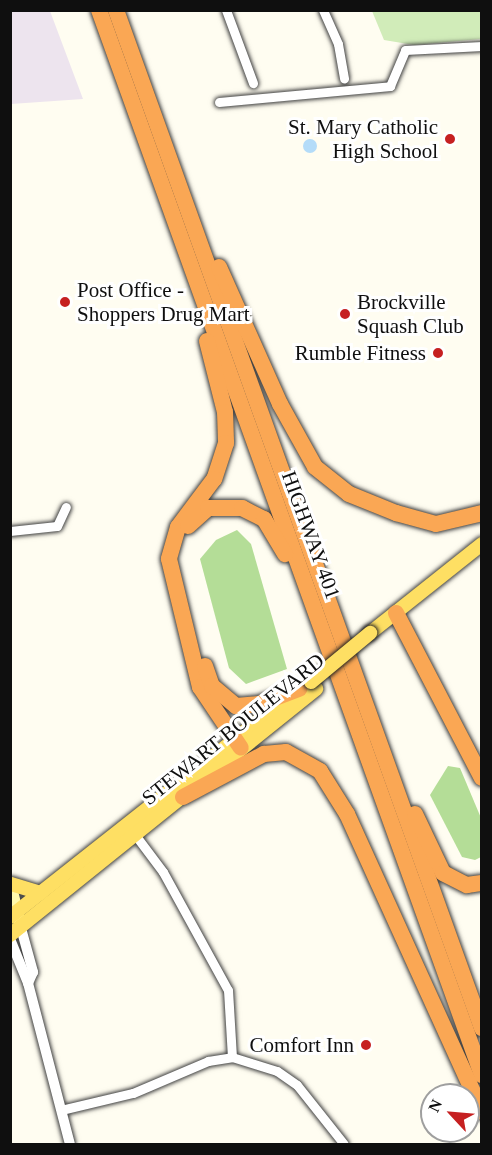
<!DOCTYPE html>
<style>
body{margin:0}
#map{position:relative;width:492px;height:1155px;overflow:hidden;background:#fffdf1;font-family:Georgia,serif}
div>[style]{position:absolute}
.industrial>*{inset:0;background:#ede4ee}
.green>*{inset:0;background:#d1ecb9}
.forest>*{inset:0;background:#b4dd97}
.water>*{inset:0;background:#b4dcf9}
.round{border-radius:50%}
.roads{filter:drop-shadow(0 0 2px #424242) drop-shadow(0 0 2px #424242)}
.minor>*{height:9px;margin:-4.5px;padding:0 4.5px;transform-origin:4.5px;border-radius:4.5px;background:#fff}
.tertiary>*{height:10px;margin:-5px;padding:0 5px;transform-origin:5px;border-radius:5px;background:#fff}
.secondary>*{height:12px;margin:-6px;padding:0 6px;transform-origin:6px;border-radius:6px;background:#fff9ac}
.primary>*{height:14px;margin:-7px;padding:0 7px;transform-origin:7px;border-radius:7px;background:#fedf63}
.motorway>*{height:16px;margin:-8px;padding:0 8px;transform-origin:8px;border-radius:8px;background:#faa754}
.bridges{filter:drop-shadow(0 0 2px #202020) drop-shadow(0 0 2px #202020)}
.primary-bridge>*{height:14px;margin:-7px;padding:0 7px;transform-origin:7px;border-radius:7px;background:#fedf63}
.dots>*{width:16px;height:16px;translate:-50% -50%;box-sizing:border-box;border:3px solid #fff;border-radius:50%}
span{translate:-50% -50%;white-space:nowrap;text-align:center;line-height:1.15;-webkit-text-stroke:6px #fff;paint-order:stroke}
.poi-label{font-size:21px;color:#0f0f0f}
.right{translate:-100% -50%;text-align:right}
.left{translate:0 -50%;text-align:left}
.street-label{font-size:21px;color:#0f0f0f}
.frame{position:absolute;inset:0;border:12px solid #0f0f0f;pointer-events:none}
.north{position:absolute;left:420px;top:1083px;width:60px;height:60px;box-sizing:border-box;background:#fff;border:2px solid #9f9f9f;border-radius:50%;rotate:296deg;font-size:16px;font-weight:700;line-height:24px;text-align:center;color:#0f0f0f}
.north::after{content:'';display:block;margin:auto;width:21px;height:27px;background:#c62021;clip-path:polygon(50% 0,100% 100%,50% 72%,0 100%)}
</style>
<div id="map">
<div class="industrial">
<div style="clip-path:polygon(11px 10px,50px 11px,83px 99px,11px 104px)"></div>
</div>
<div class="green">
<div style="clip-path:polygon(372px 11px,481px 11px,481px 39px,414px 45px,384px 40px)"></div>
</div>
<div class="forest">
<div style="clip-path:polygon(237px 530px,251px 544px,287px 669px,246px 684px,229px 668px,200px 559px,216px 540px)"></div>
<div style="clip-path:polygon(448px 766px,460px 768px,481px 818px,481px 857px,475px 860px,462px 857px,430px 795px)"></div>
</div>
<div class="water">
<div class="round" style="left:303px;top:139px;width:14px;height:14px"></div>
</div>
<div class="roads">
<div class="minor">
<div style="left:226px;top:10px;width:78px;rotate:69.7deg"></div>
<div style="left:323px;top:10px;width:37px;rotate:66deg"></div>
<div style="left:338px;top:44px;width:35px;rotate:80deg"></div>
<div style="left:219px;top:102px;width:172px;rotate:-5.3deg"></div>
<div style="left:390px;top:86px;width:39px;rotate:-67deg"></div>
<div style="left:405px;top:50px;width:77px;rotate:-3deg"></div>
<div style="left:10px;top:531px;width:47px;rotate:-6.1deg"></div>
<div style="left:57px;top:526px;width:21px;rotate:-65deg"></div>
<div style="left:133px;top:832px;width:50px;rotate:53.1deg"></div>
<div style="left:163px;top:872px;width:135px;rotate:61.2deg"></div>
<div style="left:228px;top:990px;width:67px;rotate:86.6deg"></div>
<div style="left:61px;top:1110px;width:74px;rotate:-13.3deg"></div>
<div style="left:133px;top:1093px;width:82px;rotate:-23.1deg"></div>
<div style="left:208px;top:1061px;width:24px;rotate:-9deg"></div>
<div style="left:232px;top:1057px;width:47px;rotate:17.3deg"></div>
<div style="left:277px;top:1071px;width:24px;rotate:35deg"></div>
<div style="left:297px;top:1085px;width:75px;rotate:51.5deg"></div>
</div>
<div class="tertiary">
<div style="left:21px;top:928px;width:46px;rotate:74.7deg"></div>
<div style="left:33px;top:972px;width:12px;rotate:114deg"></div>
<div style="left:10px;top:939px;width:48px;rotate:67.8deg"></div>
<div style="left:28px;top:983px;width:166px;rotate:75.4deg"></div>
</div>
<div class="secondary">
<div style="left:10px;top:883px;width:46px;rotate:76.3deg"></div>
</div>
<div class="primary">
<div style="left:370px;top:633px;width:143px;rotate:-38.5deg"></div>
<div style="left:11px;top:884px;width:31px;rotate:17deg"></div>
<div style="left:10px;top:917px;width:358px;rotate:-38.3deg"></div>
<div style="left:10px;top:935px;width:393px;rotate:-38.8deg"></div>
</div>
<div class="motorway">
<div style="left:99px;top:10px;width:1132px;rotate:70.22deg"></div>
<div style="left:116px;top:10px;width:1082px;rotate:70.23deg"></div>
<div style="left:219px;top:267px;width:150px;rotate:66deg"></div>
<div style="left:280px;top:404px;width:72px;rotate:60.9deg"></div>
<div style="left:315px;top:467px;width:43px;rotate:38.5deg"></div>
<div style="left:349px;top:494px;width:51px;rotate:22deg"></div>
<div style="left:396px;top:513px;width:41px;rotate:15.4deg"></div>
<div style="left:436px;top:524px;width:47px;rotate:-13.4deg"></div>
<div style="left:207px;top:341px;width:73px;rotate:75.8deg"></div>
<div style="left:225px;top:412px;width:31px;rotate:88deg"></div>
<div style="left:226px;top:443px;width:38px;rotate:108deg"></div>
<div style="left:214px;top:479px;width:60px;rotate:126.9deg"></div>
<div style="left:178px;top:527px;width:33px;rotate:106deg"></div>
<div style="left:169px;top:559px;width:132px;rotate:76.4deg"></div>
<div style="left:200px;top:687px;width:73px;rotate:56.1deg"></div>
<div style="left:188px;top:526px;width:27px;rotate:-42deg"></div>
<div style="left:208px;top:508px;width:34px"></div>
<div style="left:242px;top:508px;width:25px;rotate:27deg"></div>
<div style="left:264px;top:519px;width:41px;rotate:59deg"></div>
<div style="left:396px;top:613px;width:186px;rotate:62.5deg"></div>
<div style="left:205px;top:666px;width:21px;rotate:71deg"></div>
<div style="left:212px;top:686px;width:31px;rotate:40deg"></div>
<div style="left:236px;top:706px;width:23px;rotate:-5deg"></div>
<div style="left:259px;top:704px;width:43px;rotate:-20.6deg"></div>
<div style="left:183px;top:797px;width:92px;rotate:-28deg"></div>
<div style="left:264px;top:754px;width:22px;rotate:-5deg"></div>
<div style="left:286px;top:752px;width:39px;rotate:29deg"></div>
<div style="left:320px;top:771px;width:51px;rotate:57.9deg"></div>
<div style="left:347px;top:814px;width:327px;rotate:65.6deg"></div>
<div style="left:415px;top:814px;width:65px;rotate:64.6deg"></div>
<div style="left:443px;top:873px;width:27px;rotate:27deg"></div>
<div style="left:467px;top:885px;width:15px;rotate:-8deg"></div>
</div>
</div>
<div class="bridges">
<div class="primary-bridge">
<div style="left:311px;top:682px;width:77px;rotate:-39.7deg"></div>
</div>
</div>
<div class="dots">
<div style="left:450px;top:139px;background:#c62021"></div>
<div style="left:65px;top:302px;background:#c62021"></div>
<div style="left:345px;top:314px;background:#c62021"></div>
<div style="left:438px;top:353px;background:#c62021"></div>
<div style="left:366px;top:1045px;background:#c62021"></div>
</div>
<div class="poi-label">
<span class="right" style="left:438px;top:139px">St. Mary Catholic<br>High School</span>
<span class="left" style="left:77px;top:302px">Post Office -<br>Shoppers Drug Mart</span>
<span class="left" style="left:357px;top:314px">Brockville<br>Squash Club</span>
<span class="right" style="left:426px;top:353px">Rumble Fitness</span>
<span class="right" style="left:354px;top:1045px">Comfort Inn</span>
</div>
<div class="street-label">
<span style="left:311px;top:535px;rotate:70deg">HIGHWAY 401</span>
<span style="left:233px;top:729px;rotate:-39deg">STEWART BOULEVARD</span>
</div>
<div class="frame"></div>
<div class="north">N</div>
</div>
